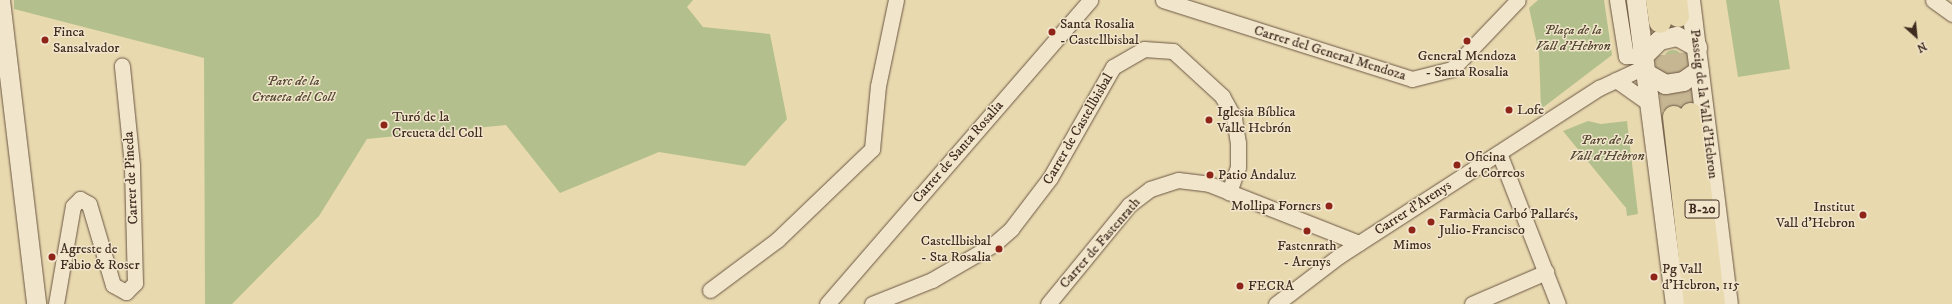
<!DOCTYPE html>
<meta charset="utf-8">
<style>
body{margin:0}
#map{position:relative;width:1952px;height:304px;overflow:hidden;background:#e9d9af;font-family:"IM FELL DW Pica",serif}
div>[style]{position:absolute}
.green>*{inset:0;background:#b3c08d}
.round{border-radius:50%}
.trunk-tunnel>*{height:22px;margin-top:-11px;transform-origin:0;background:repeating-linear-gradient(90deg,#c7b692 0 22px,transparent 0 33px)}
.roads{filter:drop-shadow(0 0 1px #6a5643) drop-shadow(0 0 1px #6a5643)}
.minor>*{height:15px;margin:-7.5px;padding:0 7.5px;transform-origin:7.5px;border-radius:7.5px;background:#f1e6cb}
.tertiary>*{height:19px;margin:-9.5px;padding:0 9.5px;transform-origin:9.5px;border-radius:9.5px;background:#f1e6cb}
.trunk>*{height:22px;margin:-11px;padding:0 11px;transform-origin:11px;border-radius:11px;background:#e9d9af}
.dots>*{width:11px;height:11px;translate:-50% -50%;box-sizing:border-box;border:2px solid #f1e6cb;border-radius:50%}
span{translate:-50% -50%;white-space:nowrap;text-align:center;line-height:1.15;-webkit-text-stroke:3px #f1e6cb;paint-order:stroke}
.shield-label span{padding:1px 3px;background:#f1e6cb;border:1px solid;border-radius:3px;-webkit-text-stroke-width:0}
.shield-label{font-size:13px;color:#3f2a1f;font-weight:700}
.poi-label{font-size:14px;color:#3f2a1f}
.left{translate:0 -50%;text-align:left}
.right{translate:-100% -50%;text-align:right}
.park-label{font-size:14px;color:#564835;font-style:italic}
.street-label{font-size:14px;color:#3f2a1f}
.north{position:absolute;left:1896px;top:16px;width:40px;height:40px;-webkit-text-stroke:3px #f1e6cb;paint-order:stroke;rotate:153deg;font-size:11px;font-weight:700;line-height:16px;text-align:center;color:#3f2a1f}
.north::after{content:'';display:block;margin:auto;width:14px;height:18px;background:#3f2a1f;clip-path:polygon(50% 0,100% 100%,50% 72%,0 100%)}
</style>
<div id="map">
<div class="green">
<div style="clip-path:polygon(14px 0,693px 0,687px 7px,703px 27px,770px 34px,787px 119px,745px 166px,659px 152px,560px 193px,506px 125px,367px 139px,319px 216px,232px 304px,205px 304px,204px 58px,14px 9px)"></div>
<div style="clip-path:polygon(1538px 0,1604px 0,1612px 55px,1541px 109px,1539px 53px,1529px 8px)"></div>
<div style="clip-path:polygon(1726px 0,1779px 0,1790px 69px,1738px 77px)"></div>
<div class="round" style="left:1663px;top:50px;width:20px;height:20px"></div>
<div style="clip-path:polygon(1588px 121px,1601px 124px,1627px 121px,1638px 214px,1627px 216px,1626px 208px,1563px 131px)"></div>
</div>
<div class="trunk-tunnel">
<div style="left:1678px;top:20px;width:95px;rotate:82.1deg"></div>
<div style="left:1660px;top:22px;width:96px;rotate:81.6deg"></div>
</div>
<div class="roads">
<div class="minor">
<div style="left:1163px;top:0;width:261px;rotate:17.6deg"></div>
<div style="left:1412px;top:79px;width:41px;rotate:-14deg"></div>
<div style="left:1452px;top:69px;width:95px;rotate:-46.3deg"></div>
<div style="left:1617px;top:0;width:57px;rotate:80.9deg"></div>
<div style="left:1626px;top:56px;width:17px"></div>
<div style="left:1933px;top:0;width:24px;rotate:36deg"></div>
<div style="left:1616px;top:80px;width:42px;rotate:35.2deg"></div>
<div style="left:1499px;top:153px;width:162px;rotate:68.7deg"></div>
<div style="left:710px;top:290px;width:84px;rotate:-36.7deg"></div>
<div style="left:777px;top:240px;width:132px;rotate:-43.8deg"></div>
<div style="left:872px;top:149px;width:63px;rotate:-84.6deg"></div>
<div style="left:878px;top:86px;width:88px;rotate:-78.2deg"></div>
<div style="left:56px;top:304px;width:99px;rotate:-80.2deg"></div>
<div style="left:73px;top:206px;width:10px;rotate:-45deg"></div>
<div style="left:80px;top:199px;width:10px;rotate:29deg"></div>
<div style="left:89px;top:204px;width:84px;rotate:73.5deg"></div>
<div style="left:113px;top:285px;width:15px;rotate:28deg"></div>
<div style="left:126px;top:292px;width:13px;rotate:-45deg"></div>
<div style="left:135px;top:283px;width:118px;rotate:-91.5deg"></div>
<div style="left:132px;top:165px;width:100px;rotate:-95.8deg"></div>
<div style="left:827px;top:304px;width:402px;rotate:-49.1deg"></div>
<div style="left:872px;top:304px;width:65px;rotate:-21.8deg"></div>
<div style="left:932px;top:280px;width:72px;rotate:-30.1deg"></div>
<div style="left:994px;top:244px;width:23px;rotate:-41deg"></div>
<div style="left:1011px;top:229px;width:64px;rotate:-52.6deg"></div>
<div style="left:1050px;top:178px;width:128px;rotate:-60.4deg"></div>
<div style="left:1113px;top:67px;width:36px;rotate:-30deg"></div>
<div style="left:1144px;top:49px;width:29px;rotate:4deg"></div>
<div style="left:1173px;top:51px;width:67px;rotate:42.6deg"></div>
<div style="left:1222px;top:96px;width:25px;rotate:61deg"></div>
<div style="left:1234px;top:118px;width:25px;rotate:81deg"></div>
<div style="left:1238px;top:143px;width:24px;rotate:90deg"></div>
<div style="left:1238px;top:167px;width:27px;rotate:110deg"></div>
<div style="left:1048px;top:304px;width:128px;rotate:-50.7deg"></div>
<div style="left:1129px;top:205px;width:26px;rotate:-37deg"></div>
<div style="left:1150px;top:189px;width:29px;rotate:-18deg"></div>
<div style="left:1178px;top:180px;width:31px;rotate:7deg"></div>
<div style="left:1209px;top:184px;width:161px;rotate:21.5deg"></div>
<div style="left:1276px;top:304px;width:79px;rotate:-37.3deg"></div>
<div style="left:1339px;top:256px;width:310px;rotate:-32.9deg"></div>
<div style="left:1599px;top:88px;width:50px;rotate:-25deg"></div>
<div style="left:1472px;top:304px;width:81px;rotate:-23.4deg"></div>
</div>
<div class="tertiary">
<div style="left:0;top:0;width:306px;rotate:83.2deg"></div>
<div style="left:1636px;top:0;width:306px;rotate:82.7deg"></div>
<div style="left:1690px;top:0;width:306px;rotate:82.9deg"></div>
<div style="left:1643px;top:56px;width:23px;rotate:-45deg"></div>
<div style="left:1659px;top:40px;width:18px;rotate:-13deg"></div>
<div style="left:1677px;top:36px;width:23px;rotate:29deg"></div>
<div style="left:1646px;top:73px;width:22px;rotate:30deg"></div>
<div style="left:1665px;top:84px;width:18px;rotate:-9deg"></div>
<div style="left:1683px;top:81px;width:19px;rotate:-35deg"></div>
</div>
<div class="trunk">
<div style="left:1657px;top:0;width:22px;rotate:82deg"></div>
<div style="left:1676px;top:0;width:16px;rotate:83deg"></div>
<div style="left:1691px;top:114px;width:191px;rotate:83.1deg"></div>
<div style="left:1674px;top:117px;width:188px;rotate:83.6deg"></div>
</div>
</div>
<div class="dots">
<div style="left:1052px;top:32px;background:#8f2418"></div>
<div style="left:45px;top:40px;background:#8f2418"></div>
<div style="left:1467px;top:41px;background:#8f2418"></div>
<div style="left:1509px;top:110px;background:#8f2418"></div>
<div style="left:1209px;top:120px;background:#8f2418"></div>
<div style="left:384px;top:125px;background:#8f2418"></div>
<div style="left:1457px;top:165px;background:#8f2418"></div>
<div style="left:1210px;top:175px;background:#8f2418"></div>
<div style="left:1329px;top:206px;background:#8f2418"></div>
<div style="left:1863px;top:215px;background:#8f2418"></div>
<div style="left:1431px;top:222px;background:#8f2418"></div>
<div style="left:1412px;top:230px;background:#8f2418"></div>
<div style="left:1307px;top:231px;background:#8f2418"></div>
<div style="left:999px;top:249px;background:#8f2418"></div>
<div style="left:52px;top:257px;background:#8f2418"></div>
<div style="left:1654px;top:277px;background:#8f2418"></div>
<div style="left:1240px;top:286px;background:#8f2418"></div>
</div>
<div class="shield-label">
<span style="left:1702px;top:209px">B-20</span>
</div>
<div class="poi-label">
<span class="left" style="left:1060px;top:32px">Santa Rosalia<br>- Castellbisbal</span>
<span class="left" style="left:53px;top:40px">Finca<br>Sansalvador</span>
<span style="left:1467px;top:64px">General Mendoza<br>- Santa Rosalia</span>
<span class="left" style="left:1517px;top:110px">Lofe</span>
<span class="left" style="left:1217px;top:120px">Iglesia Bíblica<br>Valle Hebrón</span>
<span class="left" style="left:392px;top:125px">Turó de la<br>Creueta del Coll</span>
<span class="left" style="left:1465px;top:165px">Oficina<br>de Correos</span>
<span class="left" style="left:1218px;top:175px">Patio Andaluz</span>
<span class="right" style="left:1321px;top:206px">Mollipa Forners</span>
<span class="right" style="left:1855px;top:215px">Institut<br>Vall d'Hebron</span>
<span class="left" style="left:1439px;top:222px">Farmàcia Carbó Pallarés,<br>Julio-Francisco</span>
<span class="right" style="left:991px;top:249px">Castellbisbal<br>- Sta Rosalia</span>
<span style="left:1412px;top:245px">Mimos</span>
<span style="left:1307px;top:254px">Fastenrath<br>- Arenys</span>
<span class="left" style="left:60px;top:257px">Agreste de<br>Fabio &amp; Roser</span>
<span class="left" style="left:1662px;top:277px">Pg Vall<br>d'Hebron, 115</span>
<span class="left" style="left:1248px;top:286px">FECRA</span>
</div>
<div class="park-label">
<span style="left:1573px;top:38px">Plaça de la<br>Vall d'Hebron</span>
<span style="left:293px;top:89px">Parc de la<br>Creueta del Coll</span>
<span style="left:1607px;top:148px">Parc de la<br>Vall d'Hebron</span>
</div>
<div class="street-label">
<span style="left:1330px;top:53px;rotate:17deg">Carrer del General Mendoza</span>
<span style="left:1704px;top:104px;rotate:83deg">Passeig de la Vall d'Hebron</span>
<span style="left:1078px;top:129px;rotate:-60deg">Carrer de Castellbisbal</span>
<span style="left:958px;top:152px;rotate:-49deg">Carrer de Santa Rosalia</span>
<span style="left:131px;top:178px;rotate:-93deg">Carrer de Pineda</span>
<span style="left:1413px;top:208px;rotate:-33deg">Carrer d'Arenys</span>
<span style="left:1100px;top:243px;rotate:-49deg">Carrer de Fastenrath</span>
</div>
<div class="north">N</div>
</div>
